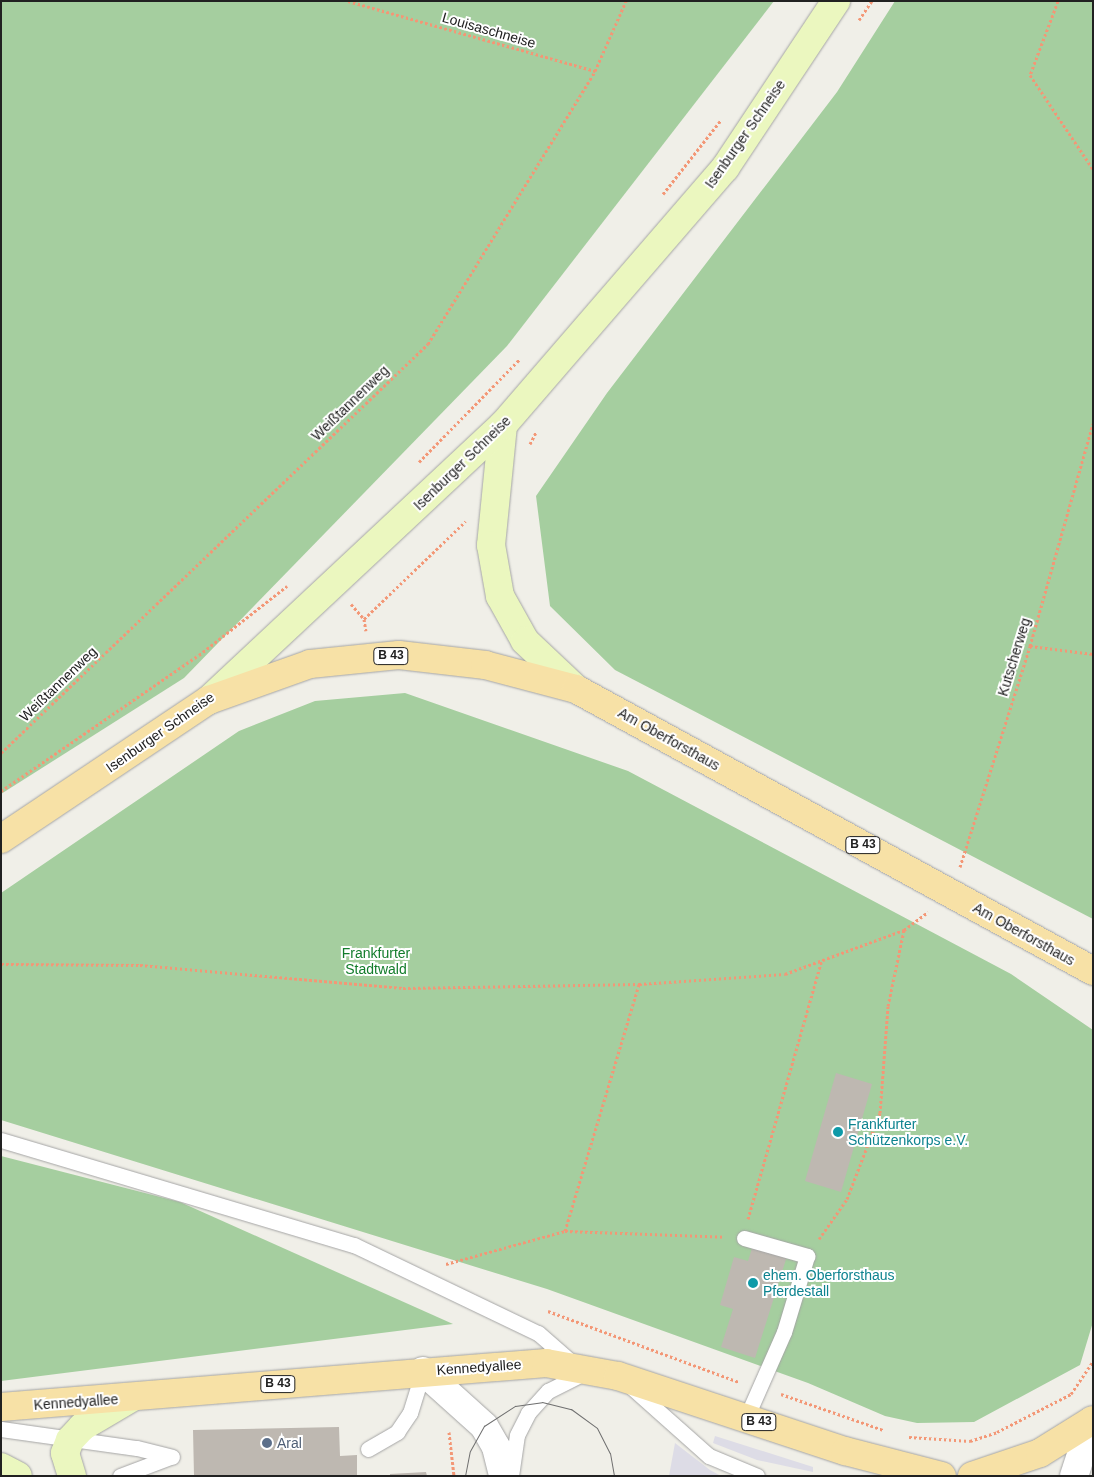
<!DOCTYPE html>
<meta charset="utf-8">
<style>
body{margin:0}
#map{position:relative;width:1094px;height:1477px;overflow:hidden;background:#f0efe8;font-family:Helvetica,sans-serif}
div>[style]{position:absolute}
.forest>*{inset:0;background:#a5ce9f}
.plaza>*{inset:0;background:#dddce6}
.building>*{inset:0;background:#beb8b1}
.path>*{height:3px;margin-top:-1.5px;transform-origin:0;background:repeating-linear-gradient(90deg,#f39776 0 2.5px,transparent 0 5px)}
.roads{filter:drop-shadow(0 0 1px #a5a5a5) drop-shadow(0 0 1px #a5a5a5)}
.service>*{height:15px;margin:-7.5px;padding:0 7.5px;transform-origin:7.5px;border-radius:7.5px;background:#fff}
.minor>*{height:28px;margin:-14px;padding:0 14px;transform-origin:14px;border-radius:14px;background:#fff}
.secondary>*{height:28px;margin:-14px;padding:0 14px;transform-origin:14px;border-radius:14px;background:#ebf7bf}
.primary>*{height:28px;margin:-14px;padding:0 14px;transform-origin:14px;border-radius:14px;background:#f7e1a6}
.tram>*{height:1px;margin:-0.5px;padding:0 0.5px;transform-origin:0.5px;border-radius:0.5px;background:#6f6f6f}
.dots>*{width:14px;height:14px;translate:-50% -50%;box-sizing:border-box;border:2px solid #fff;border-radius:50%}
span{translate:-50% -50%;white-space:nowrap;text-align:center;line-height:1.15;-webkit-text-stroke:4px #fff;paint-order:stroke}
.shield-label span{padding:1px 4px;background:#fff;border:1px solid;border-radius:4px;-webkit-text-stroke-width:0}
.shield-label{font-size:12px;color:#212121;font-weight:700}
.street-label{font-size:14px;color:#212121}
.park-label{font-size:14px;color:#127c2b}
.culture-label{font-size:14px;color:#0d838f}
.left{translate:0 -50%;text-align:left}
.service-label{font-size:14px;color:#4e5e75}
.frame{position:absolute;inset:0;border:2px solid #212121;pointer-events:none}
</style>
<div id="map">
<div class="forest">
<div style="clip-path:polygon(1px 1px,774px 1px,507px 346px,184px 678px,1px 794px)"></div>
<div style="clip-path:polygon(895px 1px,1093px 1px,1093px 919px,615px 670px,550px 606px,536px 496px,607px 393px,837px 92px)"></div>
<div style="clip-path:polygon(405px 693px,628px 771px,1011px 974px,1093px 1030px,1093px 1322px,1080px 1365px,974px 1422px,917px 1423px,885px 1416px,808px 1383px,547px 1289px,1px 1120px,1px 893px,239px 731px,315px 701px)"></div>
<div style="clip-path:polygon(1px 1156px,180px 1202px,453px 1324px,1px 1381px)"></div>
</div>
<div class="plaza">
<div style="clip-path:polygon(715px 1436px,813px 1467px,813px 1472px,757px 1460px,713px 1443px)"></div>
<div style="clip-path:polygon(675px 1443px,710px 1470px,721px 1476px,669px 1476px)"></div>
</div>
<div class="building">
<div style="clip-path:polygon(836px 1073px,872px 1084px,841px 1192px,805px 1181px)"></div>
<div style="clip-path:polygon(754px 1242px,788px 1253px,755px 1358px,721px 1347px,733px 1309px,720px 1305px,734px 1257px,748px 1261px)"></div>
<div style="clip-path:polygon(339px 1427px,340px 1456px,357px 1455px,357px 1476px,194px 1476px,193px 1430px)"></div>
<div style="clip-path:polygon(426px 1472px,427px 1476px,390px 1476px,390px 1474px)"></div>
</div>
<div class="path">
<div style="left:348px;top:1px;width:257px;rotate:15.8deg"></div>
<div style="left:1058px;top:1px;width:79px;rotate:110.7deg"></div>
<div style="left:1030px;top:75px;width:113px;rotate:56.2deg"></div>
<div style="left:859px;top:20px;width:23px;rotate:-56deg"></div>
<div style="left:663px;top:194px;width:94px;rotate:-51.9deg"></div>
<div style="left:530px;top:444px;width:13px;rotate:-63deg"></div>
<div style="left:419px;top:462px;width:144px;rotate:-45.6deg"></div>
<div style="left:351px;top:604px;width:20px;rotate:49deg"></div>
<div style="left:364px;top:619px;width:141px;rotate:-43.9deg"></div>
<div style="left:364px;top:619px;width:12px;rotate:81deg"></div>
<div style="left:1030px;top:646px;width:64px;rotate:7.2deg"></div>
<div style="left:1px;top:753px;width:591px;rotate:-43.77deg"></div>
<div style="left:428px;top:344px;width:320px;rotate:-58.5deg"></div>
<div style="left:595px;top:71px;width:77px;rotate:-66.1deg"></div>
<div style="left:1px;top:791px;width:240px;rotate:-34.5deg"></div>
<div style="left:199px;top:655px;width:112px;rotate:-38.1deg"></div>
<div style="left:960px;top:867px;width:232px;rotate:-72.4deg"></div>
<div style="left:1030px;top:646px;width:231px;rotate:-74.2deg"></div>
<div style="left:1px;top:964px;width:139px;rotate:0.4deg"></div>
<div style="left:140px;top:965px;width:264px;rotate:5deg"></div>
<div style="left:403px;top:988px;width:236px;rotate:-1deg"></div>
<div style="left:639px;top:984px;width:146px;rotate:-3.9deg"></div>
<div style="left:785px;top:974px;width:127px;rotate:-20.3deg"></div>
<div style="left:904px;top:930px;width:30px;rotate:-37deg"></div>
<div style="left:748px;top:1219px;width:269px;rotate:-74.1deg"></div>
<div style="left:565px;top:1231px;width:258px;rotate:-73.3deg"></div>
<div style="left:819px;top:1239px;width:49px;rotate:-55deg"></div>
<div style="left:847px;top:1199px;width:92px;rotate:-69deg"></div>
<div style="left:880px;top:1113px;width:107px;rotate:-85.7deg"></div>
<div style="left:888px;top:1006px;width:78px;rotate:-78.1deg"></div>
<div style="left:446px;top:1264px;width:123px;rotate:-15.5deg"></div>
<div style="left:565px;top:1231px;width:160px;rotate:2.1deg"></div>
<div style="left:548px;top:1311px;width:204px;rotate:20.4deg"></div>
<div style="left:781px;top:1394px;width:108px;rotate:19.4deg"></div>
<div style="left:449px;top:1432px;width:44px;rotate:83.5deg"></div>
<div style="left:909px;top:1437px;width:61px;rotate:3.8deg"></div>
<div style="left:970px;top:1441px;width:28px;rotate:-18deg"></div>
<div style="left:997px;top:1432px;width:83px;rotate:-27.2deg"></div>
<div style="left:1071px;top:1394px;width:40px;rotate:-56deg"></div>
</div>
<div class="roads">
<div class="service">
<div style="left:1px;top:1140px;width:368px;rotate:16.6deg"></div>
<div style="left:354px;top:1245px;width:204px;rotate:25.6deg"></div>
<div style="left:538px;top:1333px;width:50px;rotate:41deg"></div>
<div style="left:744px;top:1238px;width:66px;rotate:15.9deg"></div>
<div style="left:807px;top:1256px;width:79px;rotate:106.8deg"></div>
<div style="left:784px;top:1332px;width:94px;rotate:113.8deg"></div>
<div style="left:629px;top:1385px;width:107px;rotate:41.6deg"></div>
<div style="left:709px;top:1456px;width:52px;rotate:22.6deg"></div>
<div style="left:1px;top:1429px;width:137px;rotate:8deg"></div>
<div style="left:137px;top:1448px;width:36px;rotate:14deg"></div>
<div style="left:368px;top:1449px;width:34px;rotate:-30deg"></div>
<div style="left:397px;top:1432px;width:23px;rotate:-56deg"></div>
<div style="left:410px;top:1413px;width:44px;rotate:-72.8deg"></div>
<div style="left:120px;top:1476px;width:53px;rotate:-20.8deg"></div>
<div style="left:511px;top:1476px;width:41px;rotate:-81.7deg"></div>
<div style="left:517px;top:1435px;width:25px;rotate:-63deg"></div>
<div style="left:528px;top:1413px;width:30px;rotate:-48deg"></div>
<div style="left:548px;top:1391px;width:40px;rotate:-26.6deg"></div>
</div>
<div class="minor">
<div style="left:423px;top:1371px;width:82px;rotate:42deg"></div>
<div style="left:484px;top:1426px;width:24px;rotate:60deg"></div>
<div style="left:496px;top:1447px;width:30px;rotate:76deg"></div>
<div style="left:1074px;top:1476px;width:58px;rotate:-71.9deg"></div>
</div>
<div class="secondary">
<div style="left:503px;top:425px;width:121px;rotate:95.7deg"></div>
<div style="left:491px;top:545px;width:52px;rotate:80deg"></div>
<div style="left:500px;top:596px;width:51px;rotate:60.9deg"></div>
<div style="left:525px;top:641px;width:70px;rotate:43.3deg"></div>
<div style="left:209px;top:700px;width:403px;rotate:-43.1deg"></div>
<div style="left:503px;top:425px;width:340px;rotate:-49.2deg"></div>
<div style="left:725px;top:168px;width:201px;rotate:-56.4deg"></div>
<div style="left:1px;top:1467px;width:19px;rotate:28deg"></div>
<div style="left:72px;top:1476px;width:24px;rotate:-107deg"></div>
<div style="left:65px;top:1453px;width:14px;rotate:-69deg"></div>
<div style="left:70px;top:1440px;width:18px;rotate:-47deg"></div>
<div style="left:82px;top:1427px;width:59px;rotate:-30.5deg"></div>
</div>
<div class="primary">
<div style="left:1px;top:839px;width:250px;rotate:-33.8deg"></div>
<div style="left:209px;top:700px;width:107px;rotate:-19.6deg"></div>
<div style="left:310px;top:664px;width:89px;rotate:-5.8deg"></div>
<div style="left:399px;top:655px;width:87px;rotate:6.6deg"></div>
<div style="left:485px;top:665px;width:94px;rotate:14.8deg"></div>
<div style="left:576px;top:689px;width:589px;rotate:28.61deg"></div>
<div style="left:1px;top:1407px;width:547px;rotate:-4.62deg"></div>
<div style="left:546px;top:1363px;width:73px;rotate:10.2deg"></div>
<div style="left:618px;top:1376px;width:239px;rotate:18.3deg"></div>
<div style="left:845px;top:1451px;width:100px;rotate:14.5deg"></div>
<div style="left:972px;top:1476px;width:72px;rotate:-18.7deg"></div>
<div style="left:1040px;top:1453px;width:62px;rotate:-31.9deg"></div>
</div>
</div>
<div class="tram">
<div style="left:465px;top:1476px;width:25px;rotate:-79deg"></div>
<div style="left:470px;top:1451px;width:29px;rotate:-61deg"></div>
<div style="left:484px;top:1426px;width:37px;rotate:-33deg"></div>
<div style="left:515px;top:1406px;width:27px;rotate:-8deg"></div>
<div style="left:542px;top:1402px;width:30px;rotate:14deg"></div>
<div style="left:571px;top:1409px;width:32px;rotate:36deg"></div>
<div style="left:597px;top:1428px;width:28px;rotate:63deg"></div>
<div style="left:610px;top:1453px;width:23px;rotate:80deg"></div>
</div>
<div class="dots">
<div style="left:838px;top:1132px;background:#0f9aa8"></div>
<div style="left:753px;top:1283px;background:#0f9aa8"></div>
<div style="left:267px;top:1443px;background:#5c6f8a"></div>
</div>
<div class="shield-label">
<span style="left:391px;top:656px">B 43</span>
<span style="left:863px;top:845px">B 43</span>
<span style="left:278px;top:1384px">B 43</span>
<span style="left:759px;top:1422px">B 43</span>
</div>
<div class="street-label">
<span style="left:489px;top:30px;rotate:16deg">Louisaschneise</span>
<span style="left:745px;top:134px;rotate:-55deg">Isenburger Schneise</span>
<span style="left:350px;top:403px;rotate:-44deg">Weißtannenweg</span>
<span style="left:462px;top:463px;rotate:-44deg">Isenburger Schneise</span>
<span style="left:1014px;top:657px;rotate:-73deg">Kutscherweg</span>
<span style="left:58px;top:684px;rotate:-44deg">Weißtannenweg</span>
<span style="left:160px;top:732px;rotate:-35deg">Isenburger Schneise</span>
<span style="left:669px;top:739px;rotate:29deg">Am Oberforsthaus</span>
<span style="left:1024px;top:934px;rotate:29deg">Am Oberforsthaus</span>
<span style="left:479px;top:1367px;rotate:-4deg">Kennedyallee</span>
<span style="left:76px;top:1402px;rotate:-4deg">Kennedyallee</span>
</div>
<div class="park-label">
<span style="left:376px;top:961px">Frankfurter<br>Stadtwald</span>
</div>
<div class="culture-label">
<span class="left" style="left:848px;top:1132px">Frankfurter<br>Schützenkorps e.V.</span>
<span class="left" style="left:763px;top:1283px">ehem. Oberforsthaus<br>Pferdestall</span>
</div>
<div class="service-label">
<span class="left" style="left:277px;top:1443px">Aral</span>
</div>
<div class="frame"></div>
</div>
